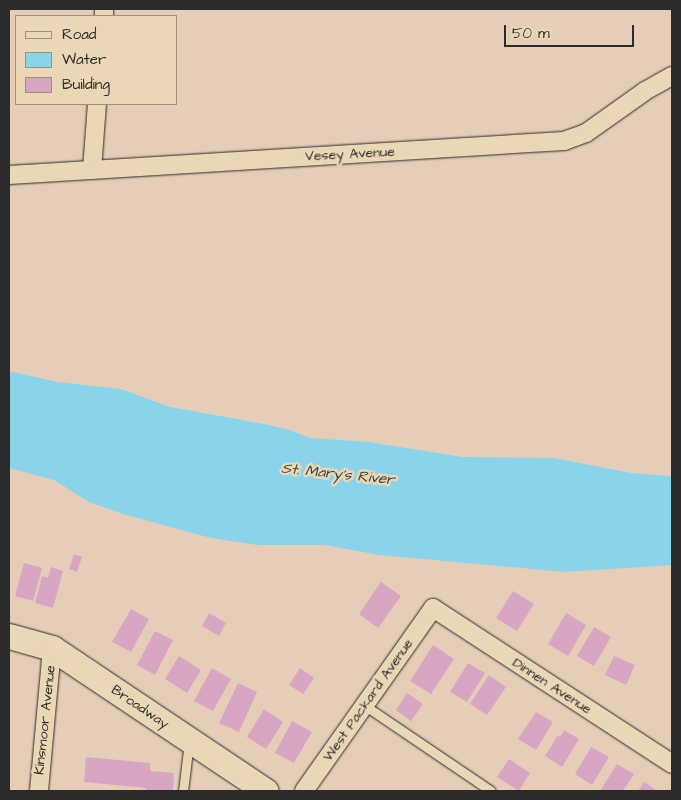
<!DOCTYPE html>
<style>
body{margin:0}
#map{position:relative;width:681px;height:800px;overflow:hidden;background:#e6cdb8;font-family:"Architects Daughter",sans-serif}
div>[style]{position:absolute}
.water>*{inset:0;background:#8ad4eb}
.building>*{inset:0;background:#d8a6c3}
.roads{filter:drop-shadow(0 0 1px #2b2b2b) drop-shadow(0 0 1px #2b2b2b)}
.lane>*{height:9px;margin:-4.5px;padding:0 4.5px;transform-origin:4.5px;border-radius:4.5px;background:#ead7b5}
.street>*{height:18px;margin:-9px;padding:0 9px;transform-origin:9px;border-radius:9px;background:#ead7b5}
.secondary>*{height:25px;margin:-12.5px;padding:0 12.5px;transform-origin:12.5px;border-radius:12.5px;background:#ead7b5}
span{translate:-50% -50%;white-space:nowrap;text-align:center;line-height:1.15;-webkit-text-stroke:5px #ead7b5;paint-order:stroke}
.street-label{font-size:14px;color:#2b2b2b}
.water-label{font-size:15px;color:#394448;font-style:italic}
.frame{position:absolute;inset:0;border:10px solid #2b2b2b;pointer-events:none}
.legend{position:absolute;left:15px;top:15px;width:162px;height:90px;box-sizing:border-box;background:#ead7b5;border:1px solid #9e927e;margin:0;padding:6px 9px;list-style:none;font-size:15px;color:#2b2b2b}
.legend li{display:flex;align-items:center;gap:10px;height:25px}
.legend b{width:25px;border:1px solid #9e927e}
.scale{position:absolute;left:504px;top:25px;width:130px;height:22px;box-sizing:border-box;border:2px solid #2b2b2b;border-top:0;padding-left:6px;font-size:15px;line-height:18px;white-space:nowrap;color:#2b2b2b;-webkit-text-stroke:4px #ead7b5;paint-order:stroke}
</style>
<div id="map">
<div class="water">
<div style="clip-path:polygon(9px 371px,57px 382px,121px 389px,170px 407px,264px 424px,290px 430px,310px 438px,369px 442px,462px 457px,554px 458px,631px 473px,672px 476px,672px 565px,564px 572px,379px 555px,325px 545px,258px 545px,211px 538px,123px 514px,89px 502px,54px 480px,9px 468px)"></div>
</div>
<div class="building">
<div style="clip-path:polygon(74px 554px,82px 557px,77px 572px,69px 569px)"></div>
<div style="clip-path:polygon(24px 563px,42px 568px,33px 601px,15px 596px)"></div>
<div style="clip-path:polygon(51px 567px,63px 571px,53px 608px,35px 603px,42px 576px,48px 578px)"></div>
<div style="clip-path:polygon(381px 582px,401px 596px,378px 628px,359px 614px)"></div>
<div style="clip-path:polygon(513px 591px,534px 604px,517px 631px,496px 618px)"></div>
<div style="clip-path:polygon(131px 609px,149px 619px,131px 652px,112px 642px)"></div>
<div style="clip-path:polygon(209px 613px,226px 623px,219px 636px,202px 626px)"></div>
<div style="clip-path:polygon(566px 613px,586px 625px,568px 656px,548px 644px)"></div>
<div style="clip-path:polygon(594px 627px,611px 637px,594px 666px,577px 656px)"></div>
<div style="clip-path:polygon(155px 631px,173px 640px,155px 675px,137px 665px)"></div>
<div style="clip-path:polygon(433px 645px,454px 659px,431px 694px,410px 681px)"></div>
<div style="clip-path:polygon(179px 656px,201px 670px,187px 693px,165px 679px)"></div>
<div style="clip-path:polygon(614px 656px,635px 665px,626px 685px,605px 675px)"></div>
<div style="clip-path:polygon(468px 663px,485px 673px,467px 702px,450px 692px)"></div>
<div style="clip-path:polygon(212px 668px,231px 679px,213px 711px,194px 701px)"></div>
<div style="clip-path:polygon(300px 668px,314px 678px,303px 694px,289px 685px)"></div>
<div style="clip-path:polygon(489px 675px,506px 687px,487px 715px,470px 704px)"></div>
<div style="clip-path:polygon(238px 683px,257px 692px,239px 732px,219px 723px)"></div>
<div style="clip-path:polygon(407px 693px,423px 704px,411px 721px,396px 710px)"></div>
<div style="clip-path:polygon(264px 709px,283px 722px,266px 749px,247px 737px)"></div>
<div style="clip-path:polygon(536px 712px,553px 722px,536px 750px,518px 739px)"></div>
<div style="clip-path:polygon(292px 721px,312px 732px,294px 763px,275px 753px)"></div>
<div style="clip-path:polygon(564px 730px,579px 739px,562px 767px,545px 756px,558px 735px,560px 737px)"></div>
<div style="clip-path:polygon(591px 747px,609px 757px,592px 785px,575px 774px)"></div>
<div style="clip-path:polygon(86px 757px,150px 763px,150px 771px,174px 773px,173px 791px,145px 791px,146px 788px,84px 782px)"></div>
<div style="clip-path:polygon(509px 759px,530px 773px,519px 791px,497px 777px)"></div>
<div style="clip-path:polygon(617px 764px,634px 774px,623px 791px,600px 791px)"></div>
<div style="clip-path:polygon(644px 782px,655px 789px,654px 791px,638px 791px)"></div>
</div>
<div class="roads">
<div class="lane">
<div style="left:364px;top:705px;width:153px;rotate:34.1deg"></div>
<div style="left:183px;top:791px;width:49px;rotate:-83deg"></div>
</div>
<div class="street">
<div style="left:104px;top:16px;width:7px;rotate:-90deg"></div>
<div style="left:92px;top:170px;width:66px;rotate:-85.7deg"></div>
<div style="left:9px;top:175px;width:556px;rotate:-3.51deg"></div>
<div style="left:564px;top:141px;width:23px;rotate:-20deg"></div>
<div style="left:586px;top:133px;width:72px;rotate:-35.4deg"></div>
<div style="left:645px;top:91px;width:31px;rotate:-29deg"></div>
<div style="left:39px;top:791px;width:144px;rotate:-84.8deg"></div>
<div style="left:304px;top:791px;width:224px;rotate:-54.8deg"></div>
<div style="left:433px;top:608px;width:285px;rotate:33.1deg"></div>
</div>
<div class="secondary">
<div style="left:9px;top:636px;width:45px;rotate:15.6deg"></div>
<div style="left:52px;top:648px;width:257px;rotate:33.8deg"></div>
</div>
</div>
<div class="street-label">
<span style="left:350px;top:154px;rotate:-3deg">Vesey Avenue</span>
<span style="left:552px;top:686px;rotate:33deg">Dinnen Avenue</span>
<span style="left:368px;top:700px;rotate:-55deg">West Packard Avenue</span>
<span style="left:140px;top:707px;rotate:34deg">Broadway</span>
<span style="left:45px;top:720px;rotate:-84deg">Kinsmoor Avenue</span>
</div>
<div class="water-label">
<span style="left:338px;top:474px;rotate:6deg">St. Mary's River</span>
</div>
<div class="frame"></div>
<ul class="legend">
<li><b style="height:6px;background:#ead7b5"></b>Road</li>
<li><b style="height:14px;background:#8ad4eb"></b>Water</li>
<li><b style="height:14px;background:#d8a6c3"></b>Building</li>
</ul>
<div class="scale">50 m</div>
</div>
